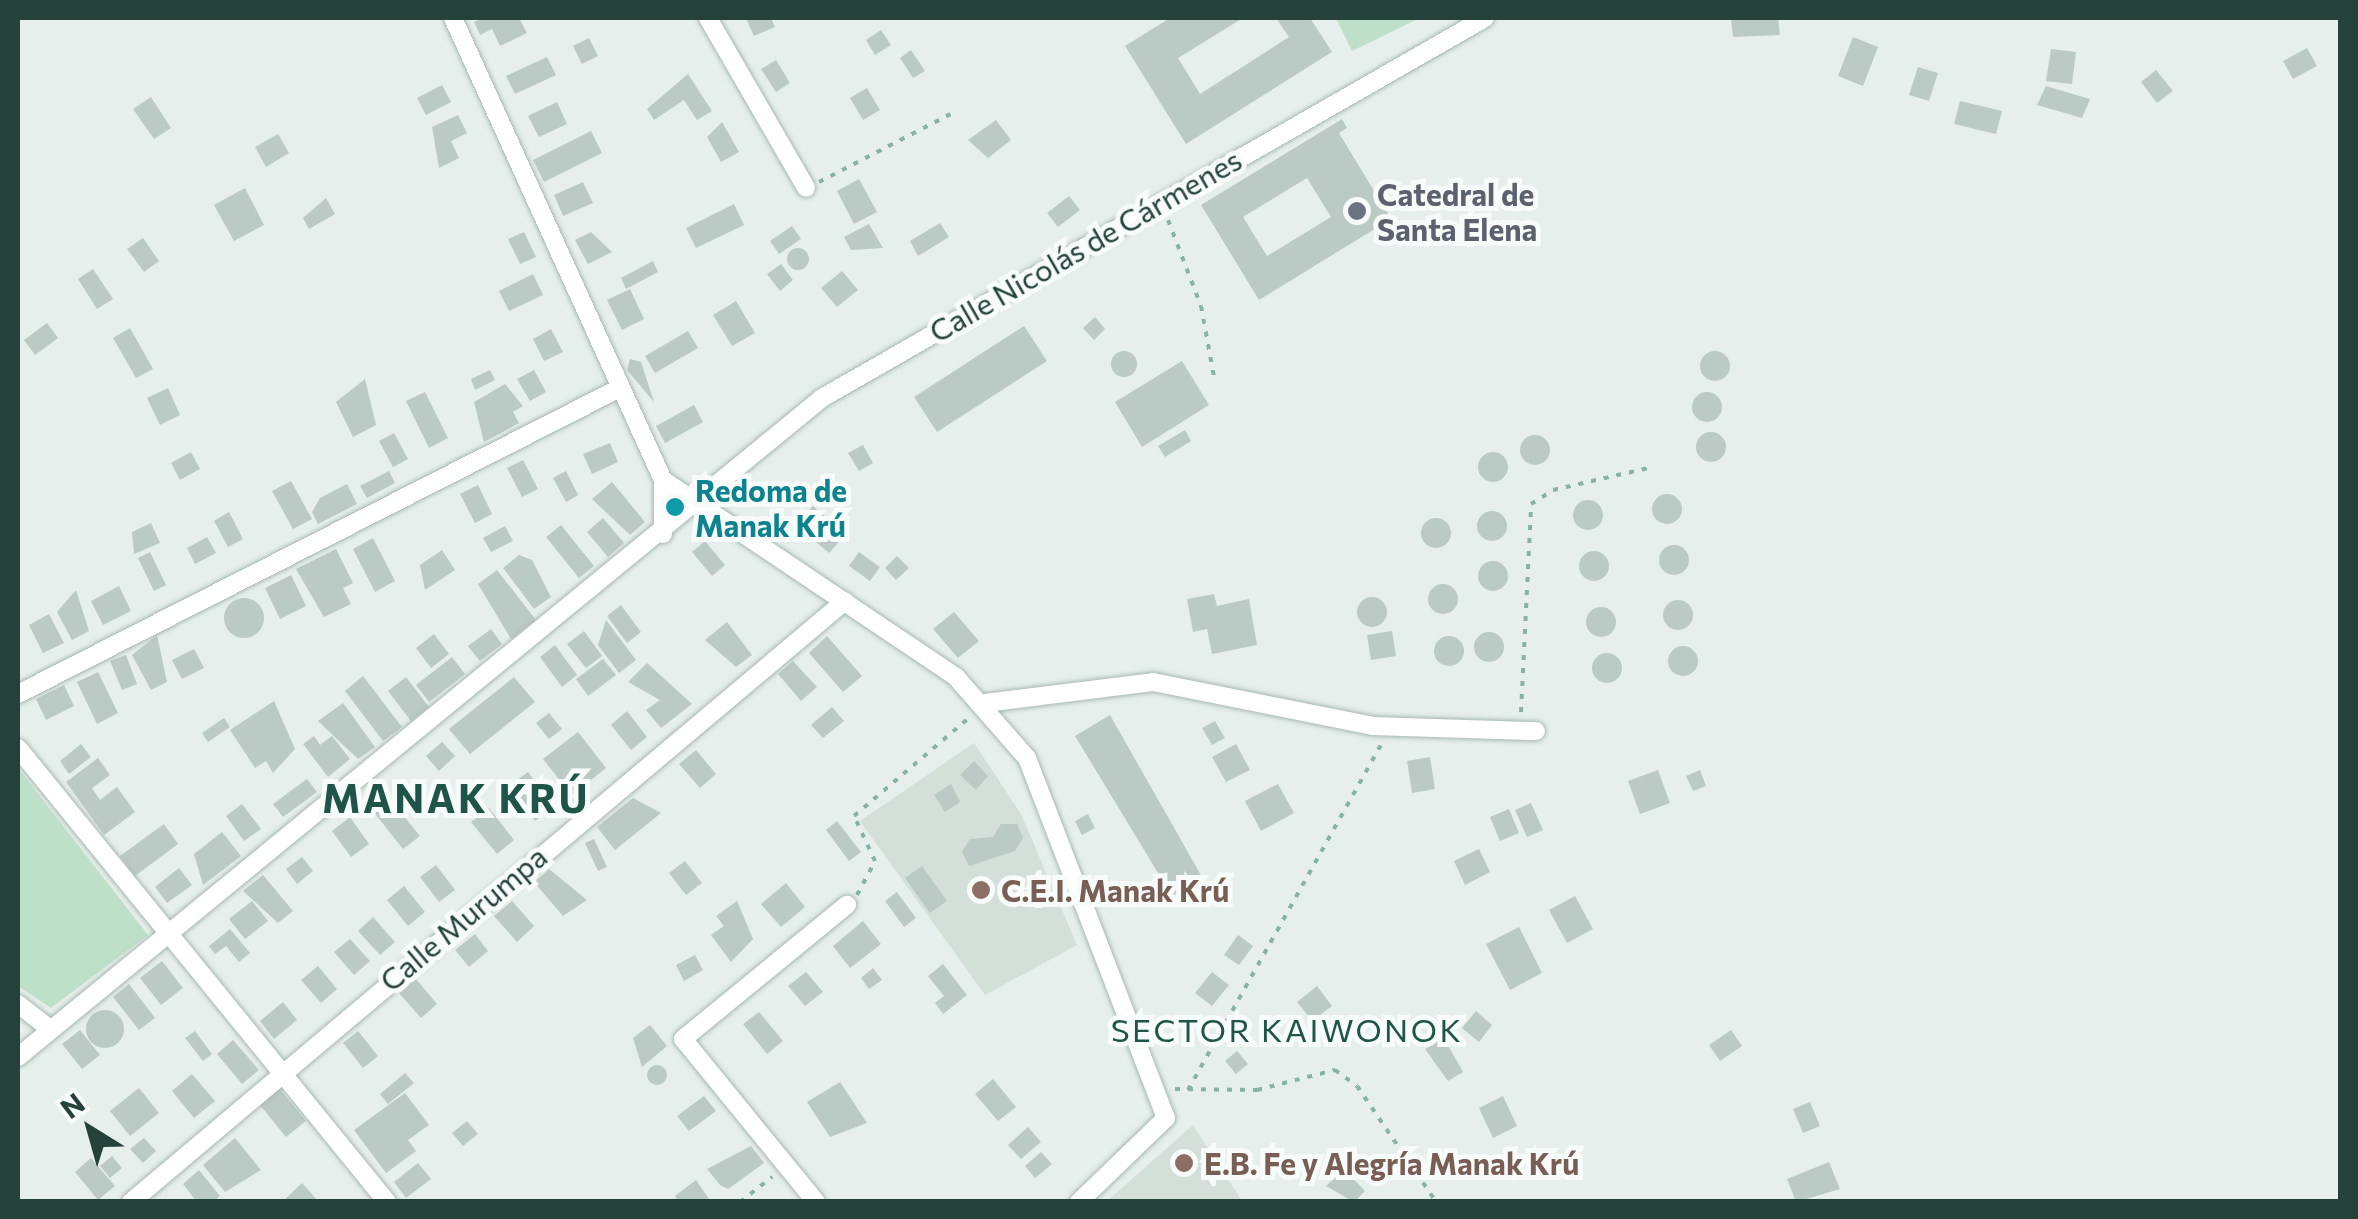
<!DOCTYPE html>
<meta charset="utf-8">
<style>
body{margin:0}
#map{position:relative;width:2358px;height:1219px;overflow:hidden;background:#e6efeb;font-family:Commissioner,sans-serif}
div>[style]{position:absolute}
.built>*{inset:0;background:#d4dfda}
.green>*{inset:0;background:#bfe0c8}
.building>*{inset:0;background:#bbcac4}
.round{border-radius:50%}
.path>*{height:4px;margin-top:-2px;transform-origin:0;background:repeating-linear-gradient(90deg,#86b3a5 0 5px,transparent 0 13px)}
.roads{filter:drop-shadow(0 0 2px #a8b8b2) drop-shadow(0 0 2px #a8b8b2)}
.minor>*{height:18px;margin:-9px;padding:0 9px;transform-origin:9px;border-radius:9px;background:#fff}
.dots>*{width:28px;height:28px;translate:-50% -50%;box-sizing:border-box;border:5px solid #f7fbf9;border-radius:50%}
span{translate:-50% -50%;white-space:nowrap;text-align:center;line-height:1.15;-webkit-text-stroke:10px #f7fbf9;paint-order:stroke}
.worship-label{font-size:30px;color:#5b616d;font-weight:700}
.left{translate:0 -50%;text-align:left}
.street-label{font-size:30px;color:#24423a}
.culture-label{font-size:30px;color:#0d838f;font-weight:700}
.education-label{font-size:30px;color:#785e54;font-weight:700}
.neighbourhood-label{font-size:32px;color:#1f5548;letter-spacing:2.5px}
.district-label{font-size:40px;color:#1f5548;font-weight:700;letter-spacing:2.5px}
.frame{position:absolute;inset:0;border:20px solid #24423a;pointer-events:none}
.north{position:absolute;left:40px;top:1079px;width:100px;height:100px;-webkit-text-stroke:8px #f7fbf9;paint-order:stroke;rotate:323deg;font-size:28px;font-weight:700;line-height:40px;text-align:center;color:#24423a}
.north::after{content:'';display:block;margin:auto;width:35px;height:45px;background:#24423a;clip-path:polygon(50% 0,100% 100%,50% 72%,0 100%)}
</style>
<div id="map">
<div class="built">
<div style="clip-path:polygon(974px 743px,1021px 814px,1077px 945px,985px 995px,860px 821px)"></div>
<div style="clip-path:polygon(1193px 1125px,1242px 1201px,1107px 1201px)"></div>
</div>
<div class="green">
<div style="clip-path:polygon(1336px 18px,1420px 18px,1352px 51px)"></div>
<div style="clip-path:polygon(18px 768px,148px 935px,51px 1008px,18px 986px)"></div>
</div>
<div class="building">
<div style="clip-path:polygon(483px 18px,519px 18px,527px 33px,500px 46px,492px 29px,480px 35px,474px 22px)"></div>
<div style="clip-path:polygon(746px 18px,771px 18px,775px 27px,754px 36px)"></div>
<div style="clip-path:polygon(1170px 18px,1243px 18px,1178px 58px,1200px 94px,1289px 37px,1276px 18px,1310px 18px,1332px 52px,1186px 144px,1125px 46px)"></div>
<div style="clip-path:polygon(1731px 18px,1778px 18px,1780px 35px,1733px 37px)"></div>
<div style="clip-path:polygon(881px 30px,891px 45px,875px 55px,866px 40px)"></div>
<div style="clip-path:polygon(1853px 37px,1878px 47px,1863px 86px,1838px 76px)"></div>
<div style="clip-path:polygon(589px 38px,598px 56px,582px 64px,573px 46px)"></div>
<div style="clip-path:polygon(2307px 48px,2317px 66px,2293px 79px,2283px 61px)"></div>
<div style="clip-path:polygon(2051px 49px,2076px 52px,2072px 84px,2046px 81px)"></div>
<div style="clip-path:polygon(911px 50px,925px 71px,913px 78px,900px 58px)"></div>
<div style="clip-path:polygon(547px 57px,556px 75px,515px 94px,506px 76px)"></div>
<div style="clip-path:polygon(776px 60px,790px 83px,776px 92px,761px 69px)"></div>
<div style="clip-path:polygon(1918px 67px,1938px 73px,1929px 101px,1909px 95px)"></div>
<div style="clip-path:polygon(2156px 70px,2173px 91px,2157px 103px,2141px 82px)"></div>
<div style="clip-path:polygon(688px 74px,712px 111px,697px 120px,684px 100px,654px 120px,647px 109px)"></div>
<div style="clip-path:polygon(442px 85px,451px 102px,426px 115px,417px 98px)"></div>
<div style="clip-path:polygon(2046px 86px,2090px 99px,2082px 118px,2037px 105px)"></div>
<div style="clip-path:polygon(867px 88px,880px 110px,863px 120px,850px 98px)"></div>
<div style="clip-path:polygon(151px 97px,171px 128px,154px 139px,133px 109px)"></div>
<div style="clip-path:polygon(1960px 101px,2002px 111px,1996px 134px,1954px 124px)"></div>
<div style="clip-path:polygon(557px 102px,567px 124px,539px 137px,528px 116px)"></div>
<div style="clip-path:polygon(458px 115px,467px 133px,451px 141px,459px 158px,439px 168px,432px 127px)"></div>
<div style="clip-path:polygon(evenodd,1342px 119px,1347px 128px,1339px 133px,1391px 219px,1259px 300px,1201px 205px,1342px 119px,1307px 178px,1331px 217px,1267px 256px,1243px 217px,1307px 178px)"></div>
<div style="clip-path:polygon(996px 120px,1011px 140px,988px 158px,968px 140px)"></div>
<div style="clip-path:polygon(722px 122px,739px 152px,721px 162px,707px 137px)"></div>
<div style="clip-path:polygon(591px 131px,602px 153px,544px 182px,533px 160px)"></div>
<div style="clip-path:polygon(278px 134px,289px 153px,266px 167px,255px 147px)"></div>
<div style="clip-path:polygon(859px 179px,877px 212px,854px 224px,837px 191px)"></div>
<div style="clip-path:polygon(583px 182px,593px 203px,563px 216px,554px 195px)"></div>
<div style="clip-path:polygon(245px 188px,264px 225px,234px 241px,214px 205px)"></div>
<div style="clip-path:polygon(1069px 196px,1080px 210px,1058px 227px,1047px 213px)"></div>
<div style="clip-path:polygon(326px 198px,335px 214px,309px 229px,303px 218px)"></div>
<div style="clip-path:polygon(734px 204px,744px 225px,696px 248px,686px 228px)"></div>
<div style="clip-path:polygon(940px 223px,949px 237px,918px 256px,910px 241px)"></div>
<div style="clip-path:polygon(869px 224px,883px 248px,851px 250px,844px 237px)"></div>
<div style="clip-path:polygon(792px 226px,801px 239px,779px 254px,770px 241px)"></div>
<div style="clip-path:polygon(524px 232px,536px 257px,520px 264px,508px 239px)"></div>
<div style="clip-path:polygon(591px 232px,612px 252px,588px 264px,575px 240px)"></div>
<div style="clip-path:polygon(143px 238px,159px 261px,144px 272px,127px 249px)"></div>
<div class="round" style="left:787px;top:248px;width:22px;height:22px"></div>
<div style="clip-path:polygon(653px 261px,658px 272px,626px 289px,621px 278px)"></div>
<div style="clip-path:polygon(781px 264px,793px 280px,780px 291px,767px 274px)"></div>
<div style="clip-path:polygon(93px 269px,113px 299px,97px 309px,78px 279px)"></div>
<div style="clip-path:polygon(842px 271px,858px 290px,837px 307px,821px 288px)"></div>
<div style="clip-path:polygon(533px 274px,543px 295px,509px 311px,499px 291px)"></div>
<div style="clip-path:polygon(630px 289px,644px 319px,622px 330px,607px 300px)"></div>
<div style="clip-path:polygon(736px 301px,755px 333px,732px 346px,713px 315px)"></div>
<div style="clip-path:polygon(1095px 317px,1105px 329px,1094px 340px,1083px 328px)"></div>
<div style="clip-path:polygon(47px 323px,58px 338px,35px 355px,24px 340px)"></div>
<div style="clip-path:polygon(1024px 326px,1047px 361px,937px 432px,914px 397px)"></div>
<div style="clip-path:polygon(130px 328px,153px 369px,136px 378px,113px 338px)"></div>
<div style="clip-path:polygon(551px 329px,563px 352px,544px 361px,533px 339px)"></div>
<div style="clip-path:polygon(688px 331px,698px 348px,655px 373px,645px 356px)"></div>
<div class="round" style="left:1700px;top:351px;width:30px;height:30px"></div>
<div class="round" style="left:1111px;top:351px;width:26px;height:26px"></div>
<div style="clip-path:polygon(630px 359px,641px 362px,654px 402px,627px 370px)"></div>
<div style="clip-path:polygon(1182px 361px,1209px 405px,1142px 447px,1115px 402px)"></div>
<div style="clip-path:polygon(490px 370px,495px 380px,475px 390px,471px 379px)"></div>
<div style="clip-path:polygon(534px 370px,546px 392px,530px 401px,517px 379px)"></div>
<div style="clip-path:polygon(365px 379px,376px 425px,353px 437px,336px 402px)"></div>
<div style="clip-path:polygon(505px 384px,523px 406px,513px 412px,519px 423px,484px 442px,474px 402px)"></div>
<div style="clip-path:polygon(168px 388px,180px 415px,160px 425px,147px 398px)"></div>
<div style="clip-path:polygon(425px 392px,448px 438px,429px 448px,406px 401px)"></div>
<div class="round" style="left:1692px;top:392px;width:30px;height:30px"></div>
<div style="clip-path:polygon(694px 405px,703px 422px,665px 443px,656px 426px)"></div>
<div style="clip-path:polygon(1185px 430px,1191px 441px,1165px 457px,1158px 446px)"></div>
<div class="round" style="left:1696px;top:432px;width:30px;height:30px"></div>
<div style="clip-path:polygon(394px 433px,408px 459px,393px 467px,379px 441px)"></div>
<div class="round" style="left:1520px;top:435px;width:30px;height:30px"></div>
<div style="clip-path:polygon(610px 443px,618px 462px,592px 474px,583px 454px)"></div>
<div style="clip-path:polygon(863px 445px,873px 463px,859px 471px,848px 453px)"></div>
<div style="clip-path:polygon(191px 452px,200px 469px,180px 480px,171px 463px)"></div>
<div class="round" style="left:1478px;top:452px;width:30px;height:30px"></div>
<div style="clip-path:polygon(523px 460px,538px 489px,522px 497px,507px 468px)"></div>
<div style="clip-path:polygon(389px 471px,395px 483px,367px 498px,360px 486px)"></div>
<div style="clip-path:polygon(566px 471px,578px 495px,566px 502px,553px 478px)"></div>
<div style="clip-path:polygon(291px 481px,312px 519px,293px 529px,272px 491px)"></div>
<div style="clip-path:polygon(612px 482px,645px 522px,630px 535px,592px 499px)"></div>
<div style="clip-path:polygon(347px 484px,357px 504px,318px 524px,312px 512px,320px 498px)"></div>
<div style="clip-path:polygon(478px 485px,492px 514px,475px 523px,460px 494px)"></div>
<div class="round" style="left:1652px;top:494px;width:30px;height:30px"></div>
<div class="round" style="left:1573px;top:500px;width:30px;height:30px"></div>
<div style="clip-path:polygon(813px 506px,846px 534px,829px 553px,796px 525px)"></div>
<div class="round" style="left:1477px;top:511px;width:30px;height:30px"></div>
<div style="clip-path:polygon(229px 512px,243px 539px,228px 547px,214px 521px)"></div>
<div style="clip-path:polygon(603px 518px,624px 543px,608px 557px,587px 532px)"></div>
<div class="round" style="left:1421px;top:518px;width:30px;height:30px"></div>
<div style="clip-path:polygon(151px 523px,160px 543px,134px 554px,132px 532px)"></div>
<div style="clip-path:polygon(561px 525px,594px 566px,579px 578px,546px 537px)"></div>
<div style="clip-path:polygon(505px 526px,513px 541px,491px 552px,483px 538px)"></div>
<div style="clip-path:polygon(207px 537px,216px 553px,195px 564px,187px 548px)"></div>
<div style="clip-path:polygon(373px 538px,395px 581px,375px 592px,353px 549px)"></div>
<div style="clip-path:polygon(705px 541px,725px 565px,712px 576px,692px 552px)"></div>
<div class="round" style="left:1659px;top:545px;width:30px;height:30px"></div>
<div style="clip-path:polygon(336px 549px,353px 583px,343px 588px,351px 604px,324px 617px,296px 569px)"></div>
<div style="clip-path:polygon(442px 550px,455px 570px,425px 590px,420px 565px)"></div>
<div class="round" style="left:1579px;top:551px;width:30px;height:30px"></div>
<div style="clip-path:polygon(150px 552px,166px 585px,154px 591px,138px 558px)"></div>
<div style="clip-path:polygon(859px 552px,880px 567px,870px 581px,849px 566px)"></div>
<div style="clip-path:polygon(519px 555px,532px 560px,551px 597px,534px 609px,503px 568px)"></div>
<div style="clip-path:polygon(897px 556px,909px 568px,896px 580px,885px 568px)"></div>
<div class="round" style="left:1478px;top:561px;width:30px;height:30px"></div>
<div style="clip-path:polygon(497px 570px,536px 620px,511px 639px,478px 584px)"></div>
<div style="clip-path:polygon(291px 575px,306px 606px,280px 619px,265px 588px)"></div>
<div class="round" style="left:1428px;top:584px;width:30px;height:30px"></div>
<div style="clip-path:polygon(119px 586px,131px 611px,103px 625px,91px 601px)"></div>
<div style="clip-path:polygon(76px 590px,89px 631px,72px 640px,57px 612px)"></div>
<div style="clip-path:polygon(1214px 594px,1217px 606px,1249px 599px,1257px 645px,1212px 654px,1207px 629px,1193px 632px,1187px 599px)"></div>
<div class="round" style="left:1357px;top:597px;width:30px;height:30px"></div>
<div class="round" style="left:224px;top:598px;width:40px;height:40px"></div>
<div class="round" style="left:1663px;top:600px;width:30px;height:30px"></div>
<div style="clip-path:polygon(621px 605px,641px 632px,627px 643px,607px 616px)"></div>
<div class="round" style="left:1586px;top:607px;width:30px;height:30px"></div>
<div style="clip-path:polygon(954px 612px,979px 641px,958px 658px,933px 629px)"></div>
<div style="clip-path:polygon(49px 614px,64px 643px,43px 653px,29px 625px)"></div>
<div style="clip-path:polygon(606px 620px,636px 660px,619px 673px,598px 645px)"></div>
<div style="clip-path:polygon(727px 622px,752px 655px,736px 667px,705px 640px)"></div>
<div style="clip-path:polygon(491px 629px,502px 644px,480px 661px,468px 646px)"></div>
<div style="clip-path:polygon(584px 631px,602px 656px,586px 668px,567px 644px)"></div>
<div style="clip-path:polygon(1392px 631px,1396px 656px,1371px 660px,1367px 635px)"></div>
<div class="round" style="left:1474px;top:632px;width:30px;height:30px"></div>
<div style="clip-path:polygon(434px 634px,449px 654px,431px 668px,416px 648px)"></div>
<div style="clip-path:polygon(157px 635px,167px 682px,151px 690px,132px 655px)"></div>
<div style="clip-path:polygon(827px 636px,862px 676px,843px 692px,809px 653px)"></div>
<div class="round" style="left:1434px;top:636px;width:30px;height:30px"></div>
<div style="clip-path:polygon(555px 645px,577px 675px,562px 687px,540px 657px)"></div>
<div class="round" style="left:1668px;top:646px;width:30px;height:30px"></div>
<div style="clip-path:polygon(194px 649px,204px 668px,182px 679px,172px 660px)"></div>
<div class="round" style="left:1592px;top:653px;width:30px;height:30px"></div>
<div style="clip-path:polygon(126px 655px,137px 684px,122px 690px,110px 661px)"></div>
<div style="clip-path:polygon(452px 657px,465px 674px,429px 702px,416px 685px)"></div>
<div style="clip-path:polygon(603px 659px,616px 675px,588px 696px,576px 679px)"></div>
<div style="clip-path:polygon(793px 661px,817px 687px,801px 701px,778px 674px)"></div>
<div style="clip-path:polygon(647px 663px,692px 704px,661px 728px,646px 710px,660px 700px,628px 682px)"></div>
<div style="clip-path:polygon(98px 672px,118px 713px,97px 724px,77px 682px)"></div>
<div style="clip-path:polygon(363px 676px,402px 727px,383px 741px,345px 691px)"></div>
<div style="clip-path:polygon(406px 677px,429px 707px,411px 721px,388px 691px)"></div>
<div style="clip-path:polygon(514px 677px,535px 702px,470px 754px,449px 729px)"></div>
<div style="clip-path:polygon(64px 685px,74px 706px,46px 720px,36px 699px)"></div>
<div style="clip-path:polygon(274px 701px,295px 749px,273px 773px,266px 761px,255px 768px,230px 730px)"></div>
<div style="clip-path:polygon(343px 703px,375px 747px,358px 759px,318px 721px)"></div>
<div style="clip-path:polygon(832px 707px,844px 721px,823px 738px,811px 725px)"></div>
<div style="clip-path:polygon(627px 711px,647px 737px,631px 750px,611px 725px)"></div>
<div style="clip-path:polygon(549px 713px,562px 729px,549px 739px,536px 723px)"></div>
<div style="clip-path:polygon(1110px 715px,1202px 877px,1172px 896px,1075px 736px)"></div>
<div style="clip-path:polygon(224px 718px,230px 727px,208px 742px,202px 733px)"></div>
<div style="clip-path:polygon(1215px 721px,1225px 738px,1212px 745px,1202px 728px)"></div>
<div style="clip-path:polygon(578px 732px,606px 768px,571px 796px,578px 804px,567px 812px,557px 800px,568px 791px,543px 759px)"></div>
<div style="clip-path:polygon(314px 736px,320px 745px,332px 736px,350px 759px,328px 777px,303px 744px)"></div>
<div style="clip-path:polygon(442px 742px,455px 756px,439px 771px,426px 756px)"></div>
<div style="clip-path:polygon(81px 744px,91px 757px,69px 774px,60px 761px)"></div>
<div style="clip-path:polygon(1236px 744px,1250px 770px,1226px 782px,1212px 757px)"></div>
<div style="clip-path:polygon(696px 750px,716px 774px,700px 788px,679px 764px)"></div>
<div style="clip-path:polygon(1430px 757px,1435px 789px,1412px 793px,1407px 761px)"></div>
<div style="clip-path:polygon(98px 758px,110px 775px,92px 788px,100px 800px,117px 787px,135px 812px,104px 835px,66px 782px)"></div>
<div style="clip-path:polygon(974px 761px,988px 776px,976px 790px,960px 775px)"></div>
<div style="clip-path:polygon(1658px 770px,1670px 803px,1640px 814px,1628px 781px)"></div>
<div style="clip-path:polygon(1700px 770px,1706px 786px,1693px 791px,1686px 776px)"></div>
<div style="clip-path:polygon(528px 772px,554px 807px,535px 821px,509px 786px)"></div>
<div style="clip-path:polygon(307px 779px,317px 792px,283px 817px,273px 804px)"></div>
<div style="clip-path:polygon(951px 784px,960px 802px,945px 812px,934px 795px)"></div>
<div style="clip-path:polygon(1278px 784px,1294px 813px,1261px 831px,1245px 801px)"></div>
<div style="clip-path:polygon(385px 793px,420px 836px,403px 849px,369px 806px)"></div>
<div style="clip-path:polygon(633px 798px,661px 813px,615px 850px,597px 827px)"></div>
<div style="clip-path:polygon(1531px 803px,1543px 830px,1527px 837px,1515px 810px)"></div>
<div style="clip-path:polygon(242px 804px,261px 829px,244px 841px,226px 816px)"></div>
<div style="clip-path:polygon(489px 808px,514px 840px,497px 854px,471px 822px)"></div>
<div style="clip-path:polygon(1509px 809px,1519px 833px,1500px 841px,1490px 817px)"></div>
<div style="clip-path:polygon(1088px 814px,1095px 828px,1082px 835px,1075px 821px)"></div>
<div style="clip-path:polygon(350px 817px,369px 844px,351px 857px,332px 831px)"></div>
<div style="clip-path:polygon(837px 821px,861px 852px,849px 861px,826px 830px)"></div>
<div style="clip-path:polygon(164px 824px,178px 844px,135px 876px,120px 856px)"></div>
<div style="clip-path:polygon(1001px 824px,1017px 824px,1023px 838px,1015px 851px,969px 866px,962px 852px,970px 839px,993px 837px)"></div>
<div style="clip-path:polygon(222px 832px,241px 856px,203px 885px,194px 854px)"></div>
<div style="clip-path:polygon(594px 839px,607px 867px,598px 871px,585px 843px)"></div>
<div style="clip-path:polygon(1479px 849px,1490px 872px,1465px 885px,1454px 861px)"></div>
<div style="clip-path:polygon(302px 857px,313px 871px,297px 884px,286px 869px)"></div>
<div style="clip-path:polygon(685px 861px,702px 883px,686px 895px,669px 873px)"></div>
<div style="clip-path:polygon(436px 865px,455px 890px,439px 902px,420px 877px)"></div>
<div style="clip-path:polygon(922px 866px,947px 901px,930px 913px,905px 878px)"></div>
<div style="clip-path:polygon(179px 868px,192px 885px,167px 903px,155px 887px)"></div>
<div style="clip-path:polygon(549px 869px,587px 900px,563px 916px,534px 882px)"></div>
<div style="clip-path:polygon(263px 875px,293px 911px,278px 923px,243px 891px)"></div>
<div style="clip-path:polygon(786px 883px,805px 907px,781px 927px,761px 904px)"></div>
<div style="clip-path:polygon(404px 886px,425px 912px,408px 926px,387px 900px)"></div>
<div style="clip-path:polygon(897px 892px,916px 918px,904px 927px,885px 901px)"></div>
<div style="clip-path:polygon(1575px 896px,1593px 929px,1567px 943px,1549px 910px)"></div>
<div style="clip-path:polygon(252px 901px,268px 921px,245px 939px,229px 919px)"></div>
<div style="clip-path:polygon(512px 901px,534px 926px,517px 942px,494px 916px)"></div>
<div style="clip-path:polygon(737px 901px,753px 939px,731px 962px,711px 935px,724px 926px,716px 916px)"></div>
<div style="clip-path:polygon(373px 917px,395px 942px,380px 955px,358px 931px)"></div>
<div style="clip-path:polygon(863px 921px,881px 944px,850px 968px,833px 946px)"></div>
<div style="clip-path:polygon(1519px 927px,1542px 973px,1510px 990px,1486px 944px)"></div>
<div style="clip-path:polygon(230px 929px,250px 953px,239px 962px,226px 946px,215px 954px,209px 946px)"></div>
<div style="clip-path:polygon(475px 934px,488px 951px,469px 967px,455px 950px)"></div>
<div style="clip-path:polygon(1238px 935px,1253px 946px,1239px 965px,1224px 955px)"></div>
<div style="clip-path:polygon(350px 939px,370px 961px,354px 975px,334px 952px)"></div>
<div style="clip-path:polygon(695px 955px,703px 970px,684px 981px,676px 965px)"></div>
<div style="clip-path:polygon(162px 961px,183px 988px,161px 1005px,140px 978px)"></div>
<div style="clip-path:polygon(943px 964px,967px 995px,943px 1014px,935px 1003px,944px 996px,928px 976px)"></div>
<div style="clip-path:polygon(318px 966px,337px 989px,321px 1003px,301px 980px)"></div>
<div style="clip-path:polygon(873px 968px,882px 980px,869px 989px,861px 978px)"></div>
<div style="clip-path:polygon(806px 972px,823px 992px,805px 1006px,788px 986px)"></div>
<div style="clip-path:polygon(1212px 972px,1229px 985px,1212px 1006px,1195px 993px)"></div>
<div style="clip-path:polygon(416px 979px,437px 1004px,421px 1018px,399px 993px)"></div>
<div style="clip-path:polygon(129px 984px,155px 1018px,139px 1030px,113px 997px)"></div>
<div style="clip-path:polygon(1317px 986px,1332px 1006px,1312px 1021px,1297px 1002px)"></div>
<div style="clip-path:polygon(283px 1002px,297px 1020px,274px 1039px,260px 1021px)"></div>
<div class="round" style="left:86px;top:1010px;width:38px;height:38px"></div>
<div style="clip-path:polygon(1476px 1011px,1492px 1025px,1479px 1042px,1462px 1028px)"></div>
<div style="clip-path:polygon(759px 1012px,783px 1041px,767px 1054px,743px 1024px)"></div>
<div style="clip-path:polygon(650px 1025px,667px 1046px,642px 1067px,633px 1038px)"></div>
<div style="clip-path:polygon(80px 1030px,100px 1055px,82px 1069px,62px 1044px)"></div>
<div style="clip-path:polygon(1731px 1030px,1742px 1046px,1720px 1061px,1709px 1045px)"></div>
<div style="clip-path:polygon(195px 1031px,212px 1054px,203px 1061px,185px 1038px)"></div>
<div style="clip-path:polygon(358px 1031px,378px 1056px,363px 1068px,343px 1043px)"></div>
<div style="clip-path:polygon(1444px 1038px,1463px 1072px,1448px 1081px,1425px 1049px)"></div>
<div style="clip-path:polygon(233px 1040px,259px 1070px,242px 1084px,217px 1054px)"></div>
<div style="clip-path:polygon(1237px 1051px,1248px 1064px,1236px 1074px,1225px 1061px)"></div>
<div class="round" style="left:647px;top:1065px;width:20px;height:20px"></div>
<div style="clip-path:polygon(405px 1073px,414px 1083px,388px 1104px,380px 1094px)"></div>
<div style="clip-path:polygon(192px 1074px,215px 1101px,194px 1118px,172px 1091px)"></div>
<div style="clip-path:polygon(993px 1079px,1016px 1107px,998px 1121px,975px 1094px)"></div>
<div style="clip-path:polygon(840px 1082px,867px 1123px,830px 1137px,807px 1102px)"></div>
<div style="clip-path:polygon(139px 1088px,159px 1113px,130px 1136px,110px 1111px)"></div>
<div style="clip-path:polygon(279px 1088px,306px 1121px,286px 1137px,259px 1104px)"></div>
<div style="clip-path:polygon(405px 1093px,429px 1125px,408px 1140px,416px 1151px,386px 1173px,354px 1130px)"></div>
<div style="clip-path:polygon(704px 1096px,716px 1111px,689px 1131px,677px 1116px)"></div>
<div style="clip-path:polygon(1503px 1096px,1517px 1126px,1493px 1138px,1479px 1108px)"></div>
<div style="clip-path:polygon(1810px 1102px,1820px 1126px,1803px 1133px,1793px 1109px)"></div>
<div style="clip-path:polygon(467px 1121px,478px 1134px,463px 1146px,452px 1133px)"></div>
<div style="clip-path:polygon(1028px 1127px,1041px 1142px,1021px 1159px,1008px 1145px)"></div>
<div style="clip-path:polygon(144px 1138px,156px 1151px,143px 1163px,130px 1149px)"></div>
<div style="clip-path:polygon(235px 1138px,261px 1170px,225px 1192px,203px 1165px)"></div>
<div style="clip-path:polygon(751px 1146px,764px 1163px,728px 1189px,720px 1185px,707px 1169px)"></div>
<div style="clip-path:polygon(1447px 1150px,1459px 1162px,1449px 1173px,1436px 1160px)"></div>
<div style="clip-path:polygon(1041px 1152px,1052px 1164px,1035px 1178px,1025px 1166px)"></div>
<div style="clip-path:polygon(112px 1156px,122px 1168px,110px 1178px,100px 1166px)"></div>
<div style="clip-path:polygon(91px 1158px,115px 1186px,98px 1200px,75px 1172px)"></div>
<div style="clip-path:polygon(1829px 1162px,1840px 1189px,1796px 1202px,1787px 1179px)"></div>
<div style="clip-path:polygon(418px 1163px,431px 1179px,406px 1198px,394px 1182px)"></div>
<div style="clip-path:polygon(1344px 1169px,1365px 1191px,1354px 1202px,1326px 1186px)"></div>
<div style="clip-path:polygon(199px 1170px,220px 1196px,213px 1202px,197px 1202px,183px 1184px)"></div>
<div style="clip-path:polygon(696px 1180px,711px 1202px,679px 1202px,675px 1196px)"></div>
<div style="clip-path:polygon(302px 1183px,319px 1202px,282px 1202px)"></div>
</div>
<div class="path">
<div style="left:819px;top:182px;width:148px;rotate:-27.3deg"></div>
<div style="left:1168px;top:220px;width:92px;rotate:69deg"></div>
<div style="left:1201px;top:306px;width:77px;rotate:79.6deg"></div>
<div style="left:1521px;top:712px;width:208px;rotate:-87.2deg"></div>
<div style="left:1531px;top:504px;width:26px;rotate:-32deg"></div>
<div style="left:1553px;top:490px;width:98px;rotate:-13deg"></div>
<div style="left:857px;top:895px;width:38px;rotate:-62deg"></div>
<div style="left:875px;top:861px;width:50px;rotate:-115deg"></div>
<div style="left:854px;top:816px;width:154px;rotate:-40.5deg"></div>
<div style="left:1175px;top:1089px;width:82px;rotate:0.7deg"></div>
<div style="left:1257px;top:1090px;width:81px;rotate:-14.4deg"></div>
<div style="left:1335px;top:1070px;width:27px;rotate:36deg"></div>
<div style="left:1357px;top:1086px;width:140px;rotate:55.7deg"></div>
<div style="left:1188px;top:1090px;width:395px;rotate:-60.8deg"></div>
<div style="left:740px;top:1202px;width:41px;rotate:-38deg"></div>
</div>
<div class="roads">
<div class="minor">
<div style="left:453px;top:18px;width:507px;rotate:65.56deg"></div>
<div style="left:663px;top:480px;width:54px;rotate:90deg"></div>
<div style="left:708px;top:18px;width:196px;rotate:60deg"></div>
<div style="left:663px;top:480px;width:353px;rotate:33.9deg"></div>
<div style="left:956px;top:677px;width:108px;rotate:48.8deg"></div>
<div style="left:1027px;top:758px;width:386px;rotate:68.9deg"></div>
<div style="left:1166px;top:1118px;width:121px;rotate:136deg"></div>
<div style="left:18px;top:694px;width:673px;rotate:-26.95deg"></div>
<div style="left:985px;top:703px;width:169px;rotate:-7.1deg"></div>
<div style="left:1153px;top:682px;width:224px;rotate:11.3deg"></div>
<div style="left:1373px;top:726px;width:163px;rotate:1.8deg"></div>
<div style="left:18px;top:748px;width:585px;rotate:50.9deg"></div>
<div style="left:18px;top:1004px;width:41px;rotate:38deg"></div>
<div style="left:18px;top:1057px;width:1040px;rotate:-39.34deg"></div>
<div style="left:822px;top:398px;width:764px;rotate:-29.82deg"></div>
<div style="left:131px;top:1202px;width:933px;rotate:-40.09deg"></div>
<div style="left:816px;top:1202px;width:210px;rotate:-129.2deg"></div>
<div style="left:683px;top:1039px;width:212px;rotate:-39.3deg"></div>
</div>
</div>
<div class="dots">
<div style="left:1357px;top:211px;background:#6b7280"></div>
<div style="left:675px;top:507px;background:#0f9aa8"></div>
<div style="left:981px;top:890px;background:#8d6e63"></div>
<div style="left:1184px;top:1163px;background:#8d6e63"></div>
</div>
<div class="worship-label">
<span class="left" style="left:1377px;top:211px">Catedral de<br>Santa Elena</span>
</div>
<div class="street-label">
<span style="left:1085px;top:245px;rotate:-30deg">Calle Nicolás de Cármenes</span>
<span style="left:463px;top:918px;rotate:-40deg">Calle Murumpa</span>
</div>
<div class="culture-label">
<span class="left" style="left:695px;top:507px">Redoma de<br>Manak Krú</span>
</div>
<div class="education-label">
<span class="left" style="left:1001px;top:890px">C.E.I. Manak Krú</span>
<span class="left" style="left:1204px;top:1163px">E.B. Fe y Alegría Manak Krú</span>
</div>
<div class="neighbourhood-label">
<span style="left:1287px;top:1029px">SECTOR KAIWONOK</span>
</div>
<div class="district-label">
<span style="left:456px;top:797px">MANAK KRÚ</span>
</div>
<div class="frame"></div>
<div class="north">N</div>
</div>
